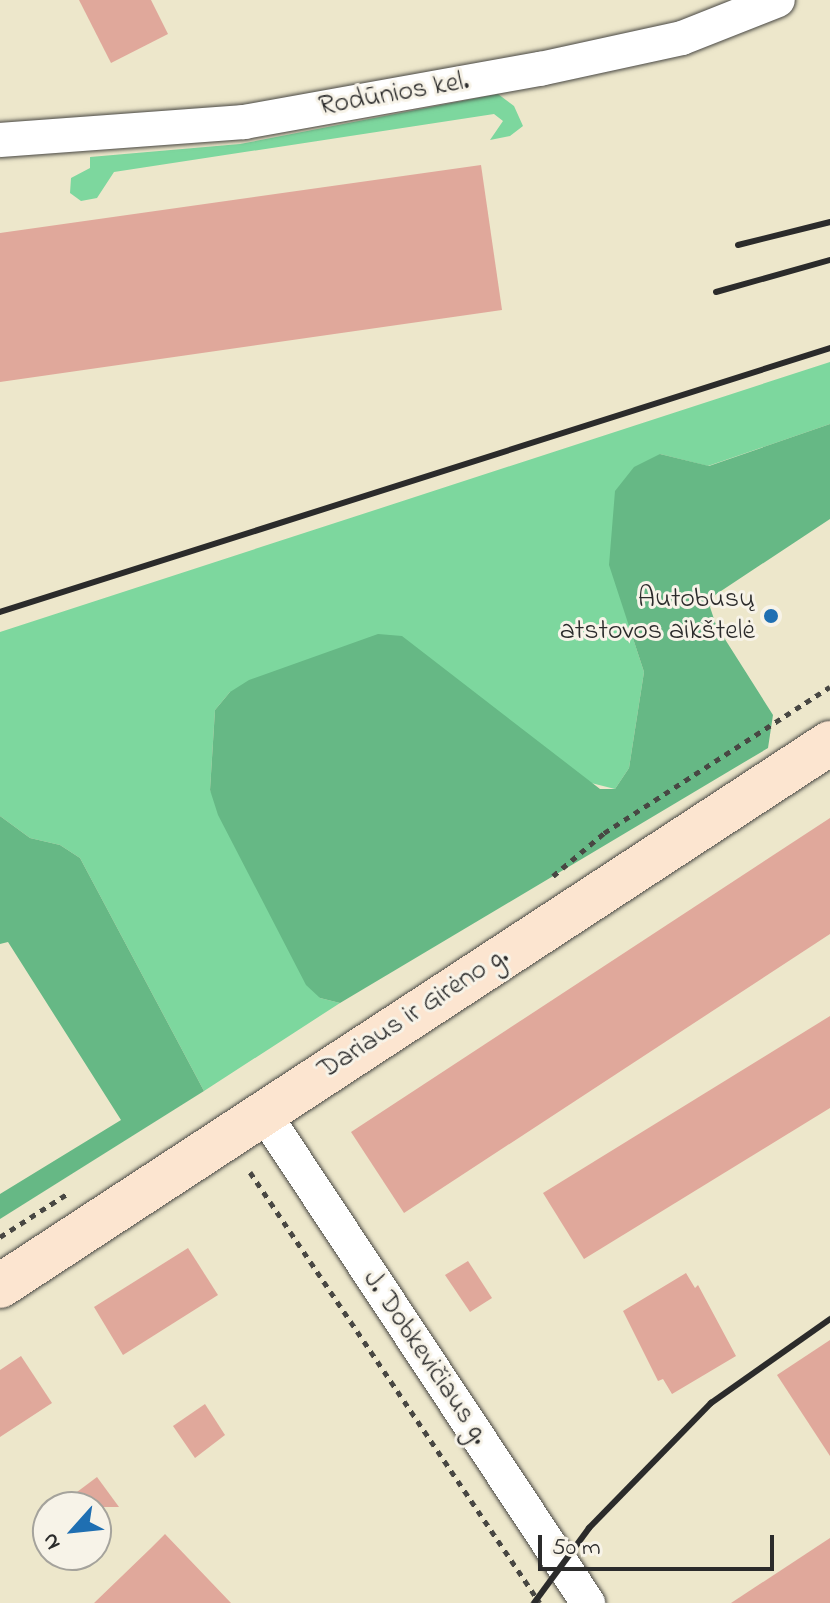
<!DOCTYPE html>
<meta charset="utf-8">
<style>
body{margin:0}
#map{position:relative;width:830px;height:1603px;overflow:hidden;background:#ede7cb;font-family:"Indie Flower",sans-serif}
div>[style]{position:absolute}
.green>*{inset:0;background:#7dd79e}
.forest>*{inset:0;background:#66b885}
.building>*{inset:0;background:#e0a89b}
.path>*{height:5px;margin-top:-2.5px;transform-origin:0;background:repeating-linear-gradient(90deg,#484743 0 6px,transparent 0 12px)}
.roads{filter:drop-shadow(0 0 2px #484743) drop-shadow(0 0 2px #484743)}
.street>*{height:34px;margin:-17px;padding:0 17px;transform-origin:17px;border-radius:17px;background:#fff}
.secondary>*{height:44px;margin:-22px;padding:0 22px;transform-origin:22px;border-radius:22px;background:#fce5d0}
.rail>*{height:6px;margin:-3px;padding:0 3px;transform-origin:3px;border-radius:3px;background:#2b2b2b}
.dots>*{width:22px;height:22px;translate:-50% -50%;box-sizing:border-box;border:4px solid #f7f3e8;border-radius:50%}
span{translate:-50% -50%;white-space:nowrap;text-align:center;line-height:1.15;-webkit-text-stroke:6px #f7f3e8;paint-order:stroke}
.street-label{font-size:28px;color:#2b2b2b}
.poi-label{font-size:28px;color:#2b2b2b}
.right{translate:-100% -50%;text-align:right}
.north{position:absolute;left:32px;top:1491px;width:80px;height:80px;box-sizing:border-box;background:#f7f3e8;border:2px solid #a5a39c;border-radius:50%;rotate:243deg;font-size:22px;font-weight:700;line-height:32px;text-align:center;color:#2b2b2b}
.north::after{content:'';display:block;margin:auto;width:28px;height:36px;background:#1f6fb2;clip-path:polygon(50% 0,100% 100%,50% 72%,0 100%)}
.scale{position:absolute;left:538px;top:1535px;width:236px;height:36px;box-sizing:border-box;border:4px solid #2b2b2b;border-top:0;padding-left:10px;font-size:24px;line-height:28px;white-space:nowrap;color:#2b2b2b;-webkit-text-stroke:6px #f7f3e8;paint-order:stroke}
</style>
<div id="map">
<div class="green">
<div style="clip-path:polygon(498px 94px,514px 106px,523px 126px,510px 136px,490px 140px,503px 121px,494px 114px,114px 172px,97px 198px,81px 201px,70px 193px,71px 178px,90px 168px,90px 157px,240px 144px)"></div>
<div style="clip-path:polygon(830px 362px,830px 424px,708px 466px,660px 454px,630px 629px,644px 672px,629px 768px,615px 789px,230px 692px,215px 710px,210px 790px,320px 998px,340px 1003px,204px 1091px,80px 858px,60px 845px,30px 838px,0 816px,0 632px)"></div>
</div>
<div class="forest">
<div style="clip-path:polygon(830px 424px,830px 519px,715px 595px,710px 607px,716px 625px,773px 715px,768px 748px,340px 1003px,320px 998px,306px 985px,218px 815px,210px 790px,215px 710px,230px 692px,249px 680px,378px 634px,402px 636px,600px 789px,615px 789px,629px 768px,644px 672px,609px 565px,615px 491px,634px 467px,660px 454px,709px 466px)"></div>
<div style="clip-path:polygon(0 816px,30px 838px,60px 845px,80px 858px,204px 1091px,0 1219px,0 1194px,121px 1120px,8px 942px,0 944px)"></div>
</div>
<div class="building">
<div style="clip-path:polygon(79px 0,151px 0,168px 34px,111px 63px)"></div>
<div style="clip-path:polygon(481px 165px,502px 310px,0 382px,0 233px)"></div>
<div style="clip-path:polygon(830px 818px,830px 934px,404px 1213px,351px 1132px)"></div>
<div style="clip-path:polygon(830px 1016px,830px 1108px,584px 1259px,543px 1193px)"></div>
<div style="clip-path:polygon(188px 1248px,218px 1295px,123px 1355px,94px 1307px)"></div>
<div style="clip-path:polygon(468px 1261px,492px 1298px,470px 1312px,445px 1275px)"></div>
<div style="clip-path:polygon(686px 1273px,695px 1288px,698px 1285px,736px 1356px,672px 1394px,663px 1379px,658px 1381px,623px 1311px)"></div>
<div style="clip-path:polygon(830px 1340px,830px 1456px,777px 1375px)"></div>
<div style="clip-path:polygon(21px 1356px,52px 1403px,0 1437px,0 1370px)"></div>
<div style="clip-path:polygon(205px 1404px,225px 1435px,195px 1458px,173px 1426px)"></div>
<div style="clip-path:polygon(97px 1477px,119px 1507px,57px 1507px)"></div>
<div style="clip-path:polygon(165px 1534px,231px 1603px,94px 1603px,150px 1549px)"></div>
<div style="clip-path:polygon(830px 1538px,830px 1603px,731px 1603px)"></div>
</div>
<div class="path">
<div style="left:553px;top:876px;width:67px;rotate:-40.1deg"></div>
<div style="left:604px;top:833px;width:269px;rotate:-32.9deg"></div>
<div style="left:250px;top:1172px;width:519px;rotate:56.07deg"></div>
<div style="left:0;top:1237px;width:83px;rotate:-32.7deg"></div>
</div>
<div class="roads">
<div class="street">
<div style="left:0;top:140px;width:245px;rotate:-4.2deg"></div>
<div style="left:244px;top:122px;width:301px;rotate:-10.2deg"></div>
<div style="left:540px;top:69px;width:145px;rotate:-12.3deg"></div>
<div style="left:682px;top:38px;width:103px;rotate:-21.6deg"></div>
<div style="left:263px;top:1112px;width:589px;rotate:56.5deg"></div>
</div>
<div class="secondary">
<div style="left:0;top:1286px;width:992px;rotate:-33.19deg"></div>
</div>
</div>
<div class="rail">
<div style="left:738px;top:245px;width:95px;rotate:-14deg"></div>
<div style="left:716px;top:292px;width:118px;rotate:-15.7deg"></div>
<div style="left:0;top:612px;width:871px;rotate:-17.64deg"></div>
<div style="left:534px;top:1603px;width:93px;rotate:-53.7deg"></div>
<div style="left:589px;top:1528px;width:175px;rotate:-45.7deg"></div>
<div style="left:711px;top:1403px;width:146px;rotate:-35.2deg"></div>
</div>
<div class="dots">
<div style="left:771px;top:616px;background:#1f6fb2"></div>
</div>
<div class="street-label">
<span style="left:394px;top:95px;rotate:-10deg">Rodūnios kel.</span>
<span style="left:414px;top:1014px;rotate:-33deg">Dariaus ir Girėno g.</span>
<span style="left:425px;top:1358px;rotate:56deg">J. Dobkevičiaus g.</span>
</div>
<div class="poi-label">
<span class="right" style="left:755px;top:616px">Autobusų<br>atstovos aikštelė</span>
</div>
<div class="north">N</div>
<div class="scale">50 m</div>
</div>
